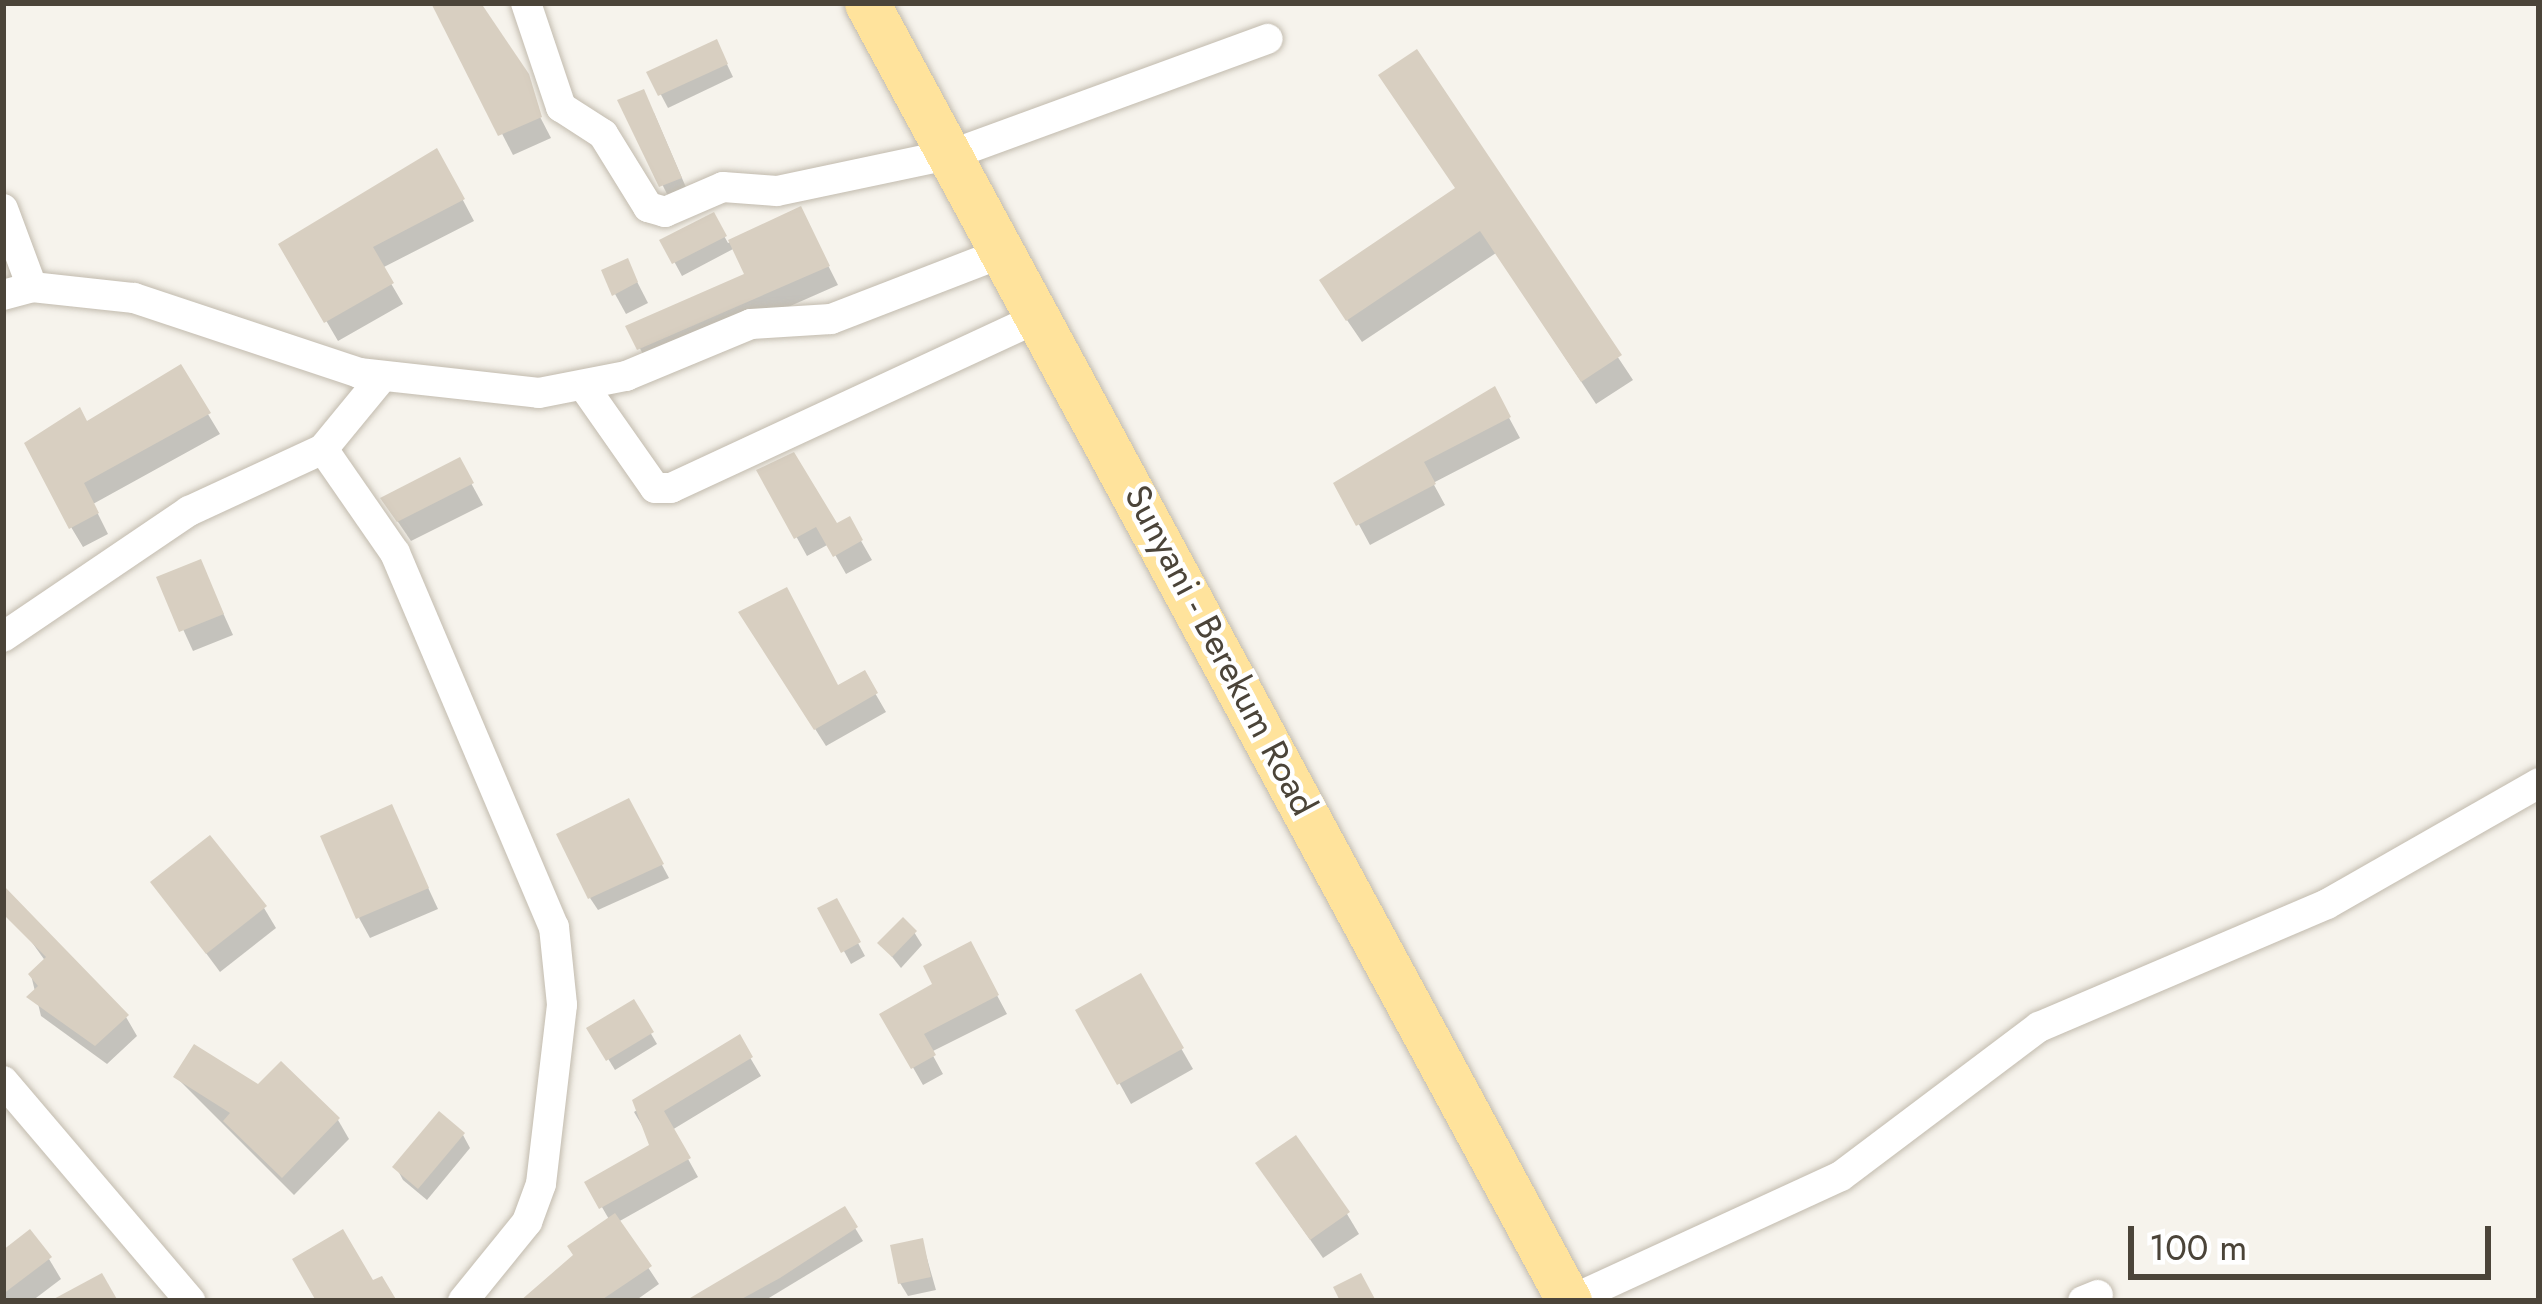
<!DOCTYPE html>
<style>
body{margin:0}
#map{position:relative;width:2542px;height:1304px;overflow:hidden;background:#f6f3ec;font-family:Jost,sans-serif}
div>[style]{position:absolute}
.shadow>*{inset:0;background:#0003}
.building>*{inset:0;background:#d8cfc1}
.roads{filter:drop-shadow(0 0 3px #c2bbae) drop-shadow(0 0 3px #c2bbae)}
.minor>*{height:30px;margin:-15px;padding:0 15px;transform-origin:15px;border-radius:15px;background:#fff}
.primary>*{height:45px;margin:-22.5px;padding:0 22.5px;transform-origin:22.5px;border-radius:22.5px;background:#ffe39c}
span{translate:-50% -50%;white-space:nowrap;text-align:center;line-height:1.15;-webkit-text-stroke:9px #fff;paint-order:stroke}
.street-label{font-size:36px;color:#4b4439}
.frame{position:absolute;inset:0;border:6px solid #4b4439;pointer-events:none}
.scale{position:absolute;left:2128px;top:1226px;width:363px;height:54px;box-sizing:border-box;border:6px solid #4b4439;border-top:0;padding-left:15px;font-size:36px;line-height:42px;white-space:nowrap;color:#4b4439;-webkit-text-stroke:9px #fff;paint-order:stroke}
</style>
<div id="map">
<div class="shadow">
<div style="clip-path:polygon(435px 3px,481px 3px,551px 138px,513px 155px)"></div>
<div style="clip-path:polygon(1416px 53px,1633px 380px,1596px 404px,1496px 253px,1362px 342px,1336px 304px,1458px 190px)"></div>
<div style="clip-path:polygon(723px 56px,733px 77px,668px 108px,650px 74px)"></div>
<div style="clip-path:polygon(621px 102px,654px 113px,691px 199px,673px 206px)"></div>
<div style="clip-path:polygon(448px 172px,474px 221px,382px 268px,403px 304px,338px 341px,282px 245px)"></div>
<div style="clip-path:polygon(800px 210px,838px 285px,650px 368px,629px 327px,748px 275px,735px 248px,682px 276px,663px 241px,713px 216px,728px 243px)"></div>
<div style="clip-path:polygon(627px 262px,648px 303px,626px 314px,615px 294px)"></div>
<div style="clip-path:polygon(180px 368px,220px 434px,93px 504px,108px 534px,83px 547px,71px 527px,87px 424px)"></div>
<div style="clip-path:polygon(1494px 390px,1520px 438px,1433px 483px,1445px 505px,1370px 545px,1337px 484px)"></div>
<div style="clip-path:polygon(459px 461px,483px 505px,411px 541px,396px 519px)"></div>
<div style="clip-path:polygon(760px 471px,836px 527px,849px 520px,872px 560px,846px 574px,829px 544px,807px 556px)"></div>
<div style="clip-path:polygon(200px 562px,233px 635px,193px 651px,160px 579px)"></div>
<div style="clip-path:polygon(752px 630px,838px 689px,864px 674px,886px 712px,826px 746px)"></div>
<div style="clip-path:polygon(628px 802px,669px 878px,598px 910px,590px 898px)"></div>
<div style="clip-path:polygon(391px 808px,438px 909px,370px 938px,359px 918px)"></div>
<div style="clip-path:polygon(154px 883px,264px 908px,276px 928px,220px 972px)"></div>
<div style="clip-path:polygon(3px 902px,126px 1017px,137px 1036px,107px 1064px,41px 1016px,31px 975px,46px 962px)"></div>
<div style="clip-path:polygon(836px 902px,865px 956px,851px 964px,821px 909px)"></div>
<div style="clip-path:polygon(914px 932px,922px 945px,901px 968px,881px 943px)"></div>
<div style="clip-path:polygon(970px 945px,1007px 1014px,931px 1052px,943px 1074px,923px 1085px,883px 1015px,936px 985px)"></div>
<div style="clip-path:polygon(1140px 977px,1193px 1069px,1131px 1104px,1079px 1011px)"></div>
<div style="clip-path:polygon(633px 1003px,657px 1044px,615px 1070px,590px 1029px)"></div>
<div style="clip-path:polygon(739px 1039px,761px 1076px,672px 1130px,698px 1177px,618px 1222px,659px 1284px,635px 1301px,538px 1301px,610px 1221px,588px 1183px,654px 1146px,634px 1112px)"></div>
<div style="clip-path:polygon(176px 1077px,259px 1088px,338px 1120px,349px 1139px,294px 1195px)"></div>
<div style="clip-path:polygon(463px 1135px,470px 1148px,427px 1200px,403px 1180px,396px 1167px)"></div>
<div style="clip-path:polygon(1271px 1184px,1347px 1214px,1359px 1234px,1323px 1258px)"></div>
<div style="clip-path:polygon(844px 1210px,863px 1241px,764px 1301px,702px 1301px)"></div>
<div style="clip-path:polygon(922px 1241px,936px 1290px,908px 1296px,900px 1283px)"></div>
<div style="clip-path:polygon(3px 1254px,49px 1259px,61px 1279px,32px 1301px,3px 1301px)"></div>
</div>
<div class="building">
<div style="clip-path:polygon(431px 3px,481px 3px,529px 74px,542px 117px,498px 136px)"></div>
<div style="clip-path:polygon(717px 39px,728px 64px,658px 96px,646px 72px)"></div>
<div style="clip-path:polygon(1417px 49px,1622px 355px,1581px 382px,1480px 231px,1346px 321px,1319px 280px,1455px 188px,1378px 75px)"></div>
<div style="clip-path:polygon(644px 89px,682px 178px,659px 187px,617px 100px)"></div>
<div style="clip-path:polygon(437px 148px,465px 199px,373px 247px,394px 283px,324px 323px,278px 244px)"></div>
<div style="clip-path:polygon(801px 206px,830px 266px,637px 350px,625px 326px,744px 274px,728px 240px)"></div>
<div style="clip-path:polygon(714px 212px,727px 236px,672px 264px,659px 240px)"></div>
<div style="clip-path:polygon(628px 258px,638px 282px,612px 296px,601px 270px)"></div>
<div style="clip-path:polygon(181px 364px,211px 413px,84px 483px,99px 513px,69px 529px,24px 443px,80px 407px,87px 421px)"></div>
<div style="clip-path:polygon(1495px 386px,1511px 417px,1424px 462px,1436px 484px,1356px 526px,1333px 483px)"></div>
<div style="clip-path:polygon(794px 452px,837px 523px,850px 516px,863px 540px,833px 557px,816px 527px,794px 539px,756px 470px)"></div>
<div style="clip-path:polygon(460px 457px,474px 483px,397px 522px,380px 498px)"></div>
<div style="clip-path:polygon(201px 559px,224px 614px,179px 632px,156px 577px)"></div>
<div style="clip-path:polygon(787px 587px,838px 685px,865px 670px,878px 693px,814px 730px,738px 612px)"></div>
<div style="clip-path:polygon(629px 798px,664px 864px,588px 899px,556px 834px)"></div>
<div style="clip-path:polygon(392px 804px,429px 888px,356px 919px,320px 836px)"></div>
<div style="clip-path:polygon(210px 835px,267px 906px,206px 954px,150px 882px)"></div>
<div style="clip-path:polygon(3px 885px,129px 1015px,95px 1046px,26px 997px,38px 986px,28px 974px,46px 957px,3px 914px)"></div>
<div style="clip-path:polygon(837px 898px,861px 942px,841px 953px,817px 908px)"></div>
<div style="clip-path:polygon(903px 917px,917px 931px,892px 957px,877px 943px)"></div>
<div style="clip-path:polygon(971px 941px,999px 995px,924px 1034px,936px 1055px,911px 1069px,879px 1014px,932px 984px,923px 966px)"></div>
<div style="clip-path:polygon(1141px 973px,1184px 1048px,1117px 1085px,1075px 1010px)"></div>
<div style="clip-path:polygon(634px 999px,654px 1032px,606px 1061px,586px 1028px)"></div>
<div style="clip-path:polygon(740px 1034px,753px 1057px,664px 1111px,691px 1158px,599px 1209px,584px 1182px,649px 1145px,632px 1100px)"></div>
<div style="clip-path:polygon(194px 1044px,258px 1084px,281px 1061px,340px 1118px,282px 1178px,223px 1121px,230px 1113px,173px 1077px)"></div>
<div style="clip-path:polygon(439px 1111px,465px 1133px,418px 1189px,392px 1167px)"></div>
<div style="clip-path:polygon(1296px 1135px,1350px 1212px,1310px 1240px,1255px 1163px)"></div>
<div style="clip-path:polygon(845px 1206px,858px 1227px,780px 1278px,738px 1301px,685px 1301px)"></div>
<div style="clip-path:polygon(615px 1213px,652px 1266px,600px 1301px,520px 1301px,573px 1255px,567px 1246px)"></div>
<div style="clip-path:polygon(30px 1229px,52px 1257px,3px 1294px,3px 1250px)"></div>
<div style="clip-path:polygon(343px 1229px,373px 1280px,382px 1276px,397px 1301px,316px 1301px,292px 1259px)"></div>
<div style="clip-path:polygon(923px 1238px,931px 1277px,898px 1284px,890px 1245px)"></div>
<div style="clip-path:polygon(102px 1273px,118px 1301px,50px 1301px)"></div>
<div style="clip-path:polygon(1361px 1273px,1376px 1301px,1340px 1301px,1333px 1287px)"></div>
</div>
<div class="roads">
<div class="minor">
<div style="left:526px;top:3px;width:110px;rotate:71.4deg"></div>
<div style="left:561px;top:107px;width:50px;rotate:32.7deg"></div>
<div style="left:603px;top:134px;width:86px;rotate:58.3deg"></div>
<div style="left:648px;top:207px;width:18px;rotate:16deg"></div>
<div style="left:665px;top:212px;width:63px;rotate:-23.3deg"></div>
<div style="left:723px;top:187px;width:54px;rotate:4.2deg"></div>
<div style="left:777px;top:191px;width:180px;rotate:-11.9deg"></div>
<div style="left:953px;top:154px;width:335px;rotate:-20.1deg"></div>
<div style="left:3px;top:209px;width:83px;rotate:69.6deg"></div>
<div style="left:3px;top:295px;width:30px;rotate:-15deg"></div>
<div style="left:32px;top:287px;width:103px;rotate:6.2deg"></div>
<div style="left:134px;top:298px;width:237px;rotate:18.4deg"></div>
<div style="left:359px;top:373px;width:181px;rotate:6.3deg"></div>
<div style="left:539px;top:393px;width:89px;rotate:-11.1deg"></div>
<div style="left:626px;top:376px;width:135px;rotate:-22.6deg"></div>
<div style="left:751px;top:324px;width:80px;rotate:-3.6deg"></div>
<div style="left:831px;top:319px;width:189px;rotate:-21.1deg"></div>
<div style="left:585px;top:388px;width:122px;rotate:55deg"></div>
<div style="left:655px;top:488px;width:16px"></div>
<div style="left:671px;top:488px;width:409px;rotate:-24.9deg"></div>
<div style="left:323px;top:449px;width:126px;rotate:55.3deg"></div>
<div style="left:395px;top:553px;width:406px;rotate:67deg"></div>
<div style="left:554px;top:927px;width:78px;rotate:84.1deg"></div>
<div style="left:562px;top:1005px;width:180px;rotate:96.7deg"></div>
<div style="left:541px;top:1184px;width:40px;rotate:110.2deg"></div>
<div style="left:527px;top:1222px;width:102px;rotate:129deg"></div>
<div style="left:3px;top:637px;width:225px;rotate:-34.1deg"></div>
<div style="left:189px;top:511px;width:148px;rotate:-24.8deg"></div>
<div style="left:323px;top:449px;width:94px;rotate:-50.6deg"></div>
<div style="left:3px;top:1081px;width:289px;rotate:49.6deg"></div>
<div style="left:1569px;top:1301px;width:299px;rotate:-24.7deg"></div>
<div style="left:1841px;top:1176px;width:248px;rotate:-37deg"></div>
<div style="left:2039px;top:1027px;width:313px;rotate:-23.1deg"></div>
<div style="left:2327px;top:904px;width:244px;rotate:-29.7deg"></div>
<div style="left:2083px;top:1301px;width:16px;rotate:-22deg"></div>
</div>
<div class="primary">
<div style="left:867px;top:3px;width:1476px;rotate:61.59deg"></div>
</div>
</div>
<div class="street-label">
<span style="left:1221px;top:650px;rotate:62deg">Sunyani - Berekum Road</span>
</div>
<div class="frame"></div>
<div class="scale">100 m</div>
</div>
